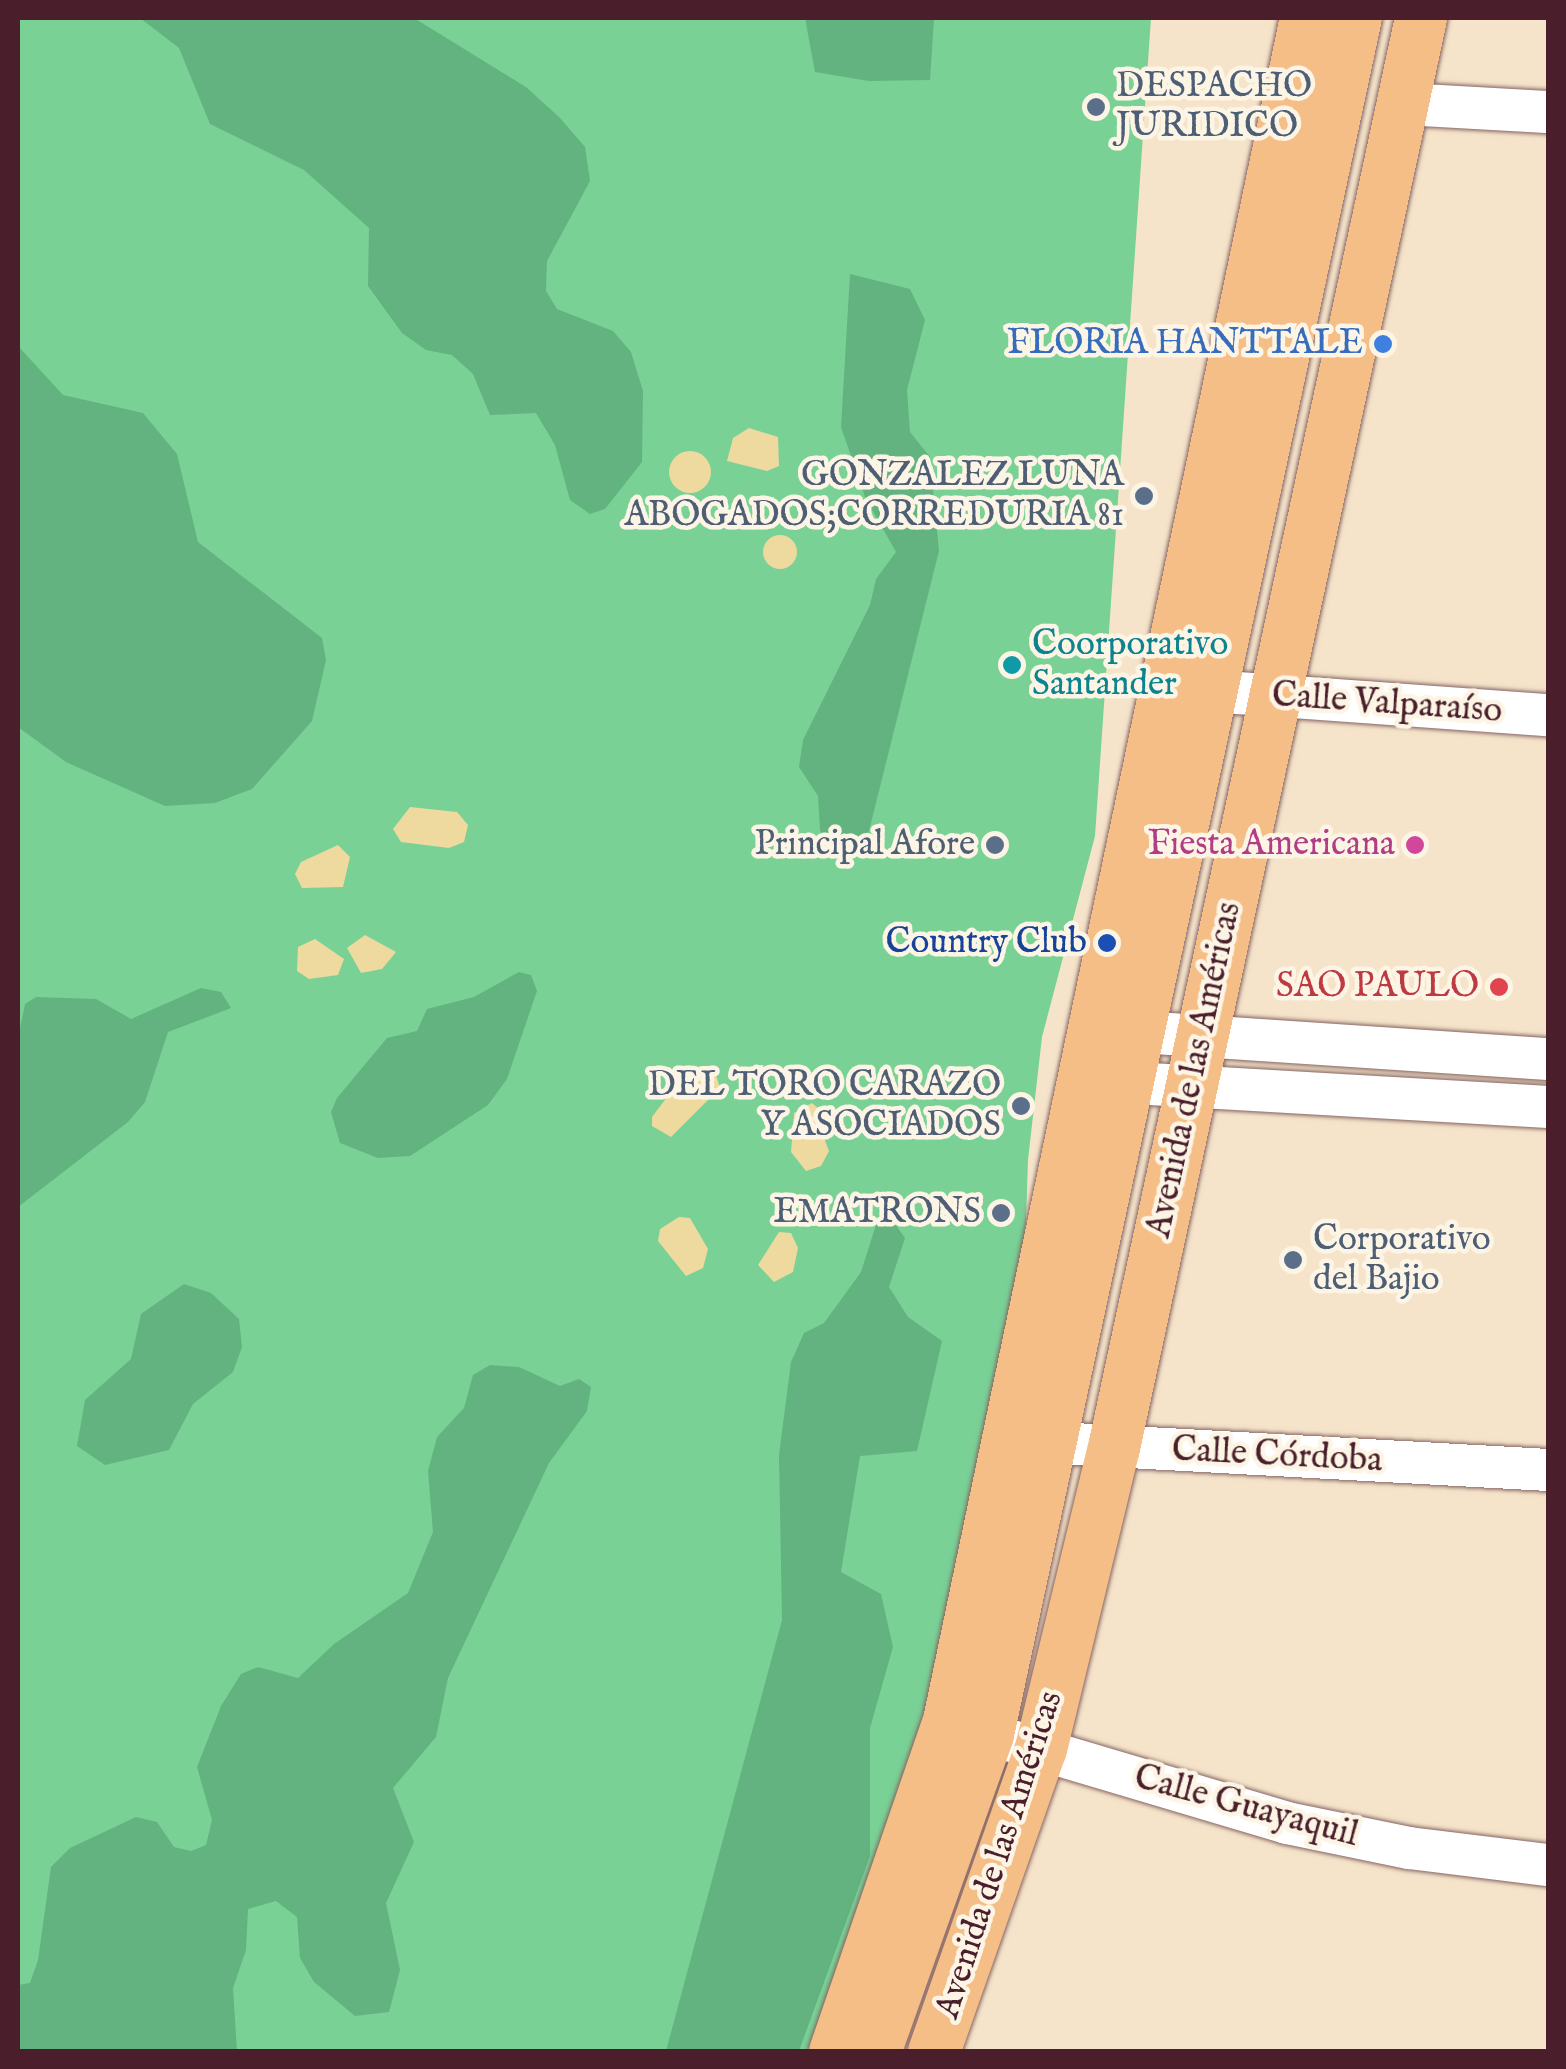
<!DOCTYPE html>
<meta charset="utf-8">
<style>
body{margin:0}
#map{position:relative;width:1566px;height:2069px;overflow:hidden;background:#f5e4ca;font-family:"IM FELL English",serif}
div>[style]{position:absolute}
.green>*{inset:0;background:#79d196}
.forest>*{inset:0;background:#62b37f}
.sand>*{inset:0;background:#eeda9e}
.round{border-radius:50%}
.roads{filter:drop-shadow(0 0 2px #866463) drop-shadow(0 0 2px #866463)}
.minor>*{height:42px;margin:-21px;padding:0 21px;transform-origin:21px;border-radius:21px;background:#fff}
.major>*{height:52px;margin:-26px;padding:0 26px;transform-origin:26px;border-radius:26px;background:#f6be87}
.dots>*{width:28px;height:28px;translate:-50% -50%;box-sizing:border-box;border:5px solid #fcf5e5;border-radius:50%}
span{translate:-50% -50%;white-space:nowrap;text-align:center;line-height:1.15;-webkit-text-stroke:9px #fcf5e5;paint-order:stroke}
.service-label{font-size:35px;color:#4e5e75}
.left{translate:0 -50%;text-align:left}
.right{translate:-100% -50%;text-align:right}
.shop-label{font-size:35px;color:#366cbe}
.culture-label{font-size:35px;color:#0d838f}
.street-label{font-size:35px;color:#4a1f2b}
.hotel-label{font-size:35px;color:#b23c85}
.transit-label{font-size:35px;color:#164399}
.health-label{font-size:35px;color:#be3a42}
.frame{position:absolute;inset:0;border:20px solid #4a1f2b;pointer-events:none}
</style>
<div id="map">
<div class="green">
<div style="clip-path:polygon(18px 18px,1151px 18px,1095px 836px,1042px 1037px,1028px 1160px,1015px 1565px,819px 2051px,18px 2051px)"></div>
</div>
<div class="forest">
<div style="clip-path:polygon(140px 18px,414px 18px,526px 87px,560px 118px,585px 147px,590px 181px,547px 261px,546px 291px,557px 309px,613px 331px,631px 352px,643px 391px,642px 462px,605px 509px,590px 514px,570px 500px,555px 445px,536px 413px,490px 415px,473px 374px,452px 355px,426px 350px,402px 333px,368px 286px,369px 228px,304px 170px,210px 124px,179px 48px)"></div>
<div style="clip-path:polygon(805px 18px,934px 18px,930px 80px,869px 81px,815px 72px)"></div>
<div style="clip-path:polygon(850px 274px,910px 289px,925px 320px,907px 390px,910px 432px,930px 457px,939px 551px,865px 847px,846px 848px,828px 847px,820px 830px,818px 796px,799px 767px,803px 740px,870px 605px,876px 579px,896px 552px,865px 497px,841px 427px)"></div>
<div style="clip-path:polygon(18px 346px,63px 395px,143px 413px,177px 454px,198px 542px,322px 638px,326px 660px,312px 721px,252px 789px,215px 803px,165px 806px,66px 762px,18px 727px)"></div>
<div style="clip-path:polygon(519px 972px,531px 975px,537px 991px,507px 1079px,488px 1105px,410px 1156px,378px 1158px,340px 1143px,331px 1112px,337px 1098px,387px 1038px,417px 1031px,427px 1009px,474px 997px)"></div>
<div style="clip-path:polygon(201px 988px,221px 992px,231px 1008px,168px 1032px,145px 1102px,128px 1122px,18px 1207px,18px 1038px,25px 1004px,36px 997px,96px 999px,131px 1019px)"></div>
<div style="clip-path:polygon(882px 1206px,905px 1238px,889px 1287px,908px 1317px,942px 1341px,917px 1451px,860px 1456px,841px 1572px,881px 1594px,893px 1647px,870px 1728px,870px 1856px,799px 2051px,666px 2051px,782px 1620px,779px 1455px,791px 1362px,804px 1333px,824px 1323px,861px 1272px)"></div>
<div style="clip-path:polygon(184px 1284px,211px 1293px,239px 1319px,242px 1347px,233px 1372px,193px 1404px,169px 1450px,105px 1465px,77px 1446px,85px 1400px,131px 1359px,141px 1314px)"></div>
<div style="clip-path:polygon(490px 1365px,519px 1367px,560px 1386px,579px 1379px,591px 1387px,587px 1411px,549px 1463px,448px 1678px,436px 1737px,393px 1788px,414px 1842px,386px 1903px,400px 1970px,389px 2012px,355px 2016px,314px 1982px,300px 1958px,297px 1917px,276px 1901px,248px 1909px,246px 1950px,233px 1988px,237px 2051px,18px 2051px,18px 1985px,30px 1983px,38px 1960px,51px 1867px,70px 1848px,136px 1817px,157px 1822px,174px 1847px,191px 1851px,206px 1845px,212px 1820px,197px 1767px,221px 1706px,241px 1674px,258px 1667px,298px 1678px,334px 1644px,408px 1593px,433px 1532px,428px 1471px,437px 1437px,464px 1408px,473px 1375px)"></div>
</div>
<div class="sand">
<div style="clip-path:polygon(749px 428px,778px 437px,779px 466px,767px 471px,727px 461px,733px 438px)"></div>
<div class="round" style="left:669px;top:451px;width:42px;height:42px"></div>
<div class="round" style="left:763px;top:535px;width:34px;height:34px"></div>
<div style="clip-path:polygon(410px 807px,457px 812px,468px 825px,464px 842px,449px 848px,401px 842px,393px 829px)"></div>
<div style="clip-path:polygon(338px 845px,350px 857px,343px 887px,302px 888px,295px 874px,301px 862px)"></div>
<div style="clip-path:polygon(365px 935px,396px 952px,382px 969px,361px 973px,347px 948px)"></div>
<div style="clip-path:polygon(315px 939px,344px 959px,338px 975px,309px 979px,297px 971px,298px 947px)"></div>
<div style="clip-path:polygon(689px 1068px,716px 1075px,720px 1088px,671px 1137px,652px 1126px,652px 1117px)"></div>
<div style="clip-path:polygon(812px 1103px,825px 1114px,821px 1130px,829px 1151px,821px 1166px,806px 1171px,791px 1152px,794px 1113px)"></div>
<div style="clip-path:polygon(679px 1217px,690px 1218px,708px 1249px,703px 1268px,686px 1276px,658px 1241px,660px 1229px)"></div>
<div style="clip-path:polygon(779px 1232px,791px 1233px,798px 1248px,793px 1272px,774px 1282px,758px 1265px)"></div>
</div>
<div class="roads">
<div class="minor">
<div style="left:1403px;top:104px;width:145px;rotate:3.2deg"></div>
<div style="left:1182px;top:689px;width:367px;rotate:4.1deg"></div>
<div style="left:1110px;top:1030px;width:439px;rotate:3.8deg"></div>
<div style="left:1098px;top:1081px;width:451px;rotate:3.3deg"></div>
<div style="left:1020px;top:1441px;width:529px;rotate:3.14deg"></div>
<div style="left:1012px;top:1741px;width:287px;rotate:16.6deg"></div>
<div style="left:1287px;top:1823px;width:125px;rotate:11.6deg"></div>
<div style="left:1409px;top:1848px;width:140px;rotate:7deg"></div>
</div>
<div class="major">
<div style="left:835px;top:2052px;width:350px;rotate:-71deg"></div>
<div style="left:949px;top:1721px;width:1740px;rotate:-78.16deg"></div>
<div style="left:875px;top:2052px;width:337px;rotate:-70.4deg"></div>
<div style="left:988px;top:1734px;width:1755px;rotate:-77.9deg"></div>
<div style="left:934px;top:2052px;width:321px;rotate:-70.6deg"></div>
<div style="left:1041px;top:1749px;width:310px;rotate:-76.4deg"></div>
<div style="left:1114px;top:1448px;width:1463px;rotate:-77.88deg"></div>
</div>
</div>
<div class="dots">
<div style="left:1096px;top:107px;background:#5c6f8a"></div>
<div style="left:1383px;top:344px;background:#3f7fe0"></div>
<div style="left:1144px;top:496px;background:#5c6f8a"></div>
<div style="left:1012px;top:665px;background:#0f9aa8"></div>
<div style="left:995px;top:845px;background:#5c6f8a"></div>
<div style="left:1415px;top:845px;background:#d1479c"></div>
<div style="left:1107px;top:943px;background:#1a4fb4"></div>
<div style="left:1499px;top:987px;background:#e0444e"></div>
<div style="left:1021px;top:1106px;background:#5c6f8a"></div>
<div style="left:1001px;top:1213px;background:#5c6f8a"></div>
<div style="left:1293px;top:1260px;background:#5c6f8a"></div>
</div>
<div class="service-label">
<span class="left" style="left:1116px;top:107px">DESPACHO<br>JURIDICO</span>
<span class="right" style="left:1124px;top:496px">GONZALEZ LUNA<br>ABOGADOS;CORREDURIA 81</span>
<span class="right" style="left:975px;top:845px">Principal Afore</span>
<span class="right" style="left:1001px;top:1106px">DEL TORO CARAZO<br>Y ASOCIADOS</span>
<span class="right" style="left:981px;top:1213px">EMATRONS</span>
<span class="left" style="left:1313px;top:1260px">Corporativo<br>del Bajio</span>
</div>
<div class="shop-label">
<span class="right" style="left:1363px;top:344px">FLORIA HANTTALE</span>
</div>
<div class="culture-label">
<span class="left" style="left:1032px;top:665px">Coorporativo<br>Santander</span>
</div>
<div class="street-label">
<span style="left:1387px;top:704px;rotate:4deg">Calle Valparaíso</span>
<span style="left:1195px;top:1070px;rotate:-78deg">Avenida de las Américas</span>
<span style="left:1277px;top:1456px;rotate:3deg">Calle Córdoba</span>
<span style="left:1246px;top:1807px;rotate:15deg">Calle Guayaquil</span>
<span style="left:1000px;top:1855px;rotate:-72deg">Avenida de las Américas</span>
</div>
<div class="hotel-label">
<span class="right" style="left:1395px;top:845px">Fiesta Americana</span>
</div>
<div class="transit-label">
<span class="right" style="left:1087px;top:943px">Country Club</span>
</div>
<div class="health-label">
<span class="right" style="left:1479px;top:987px">SAO PAULO</span>
</div>
<div class="frame"></div>
</div>
